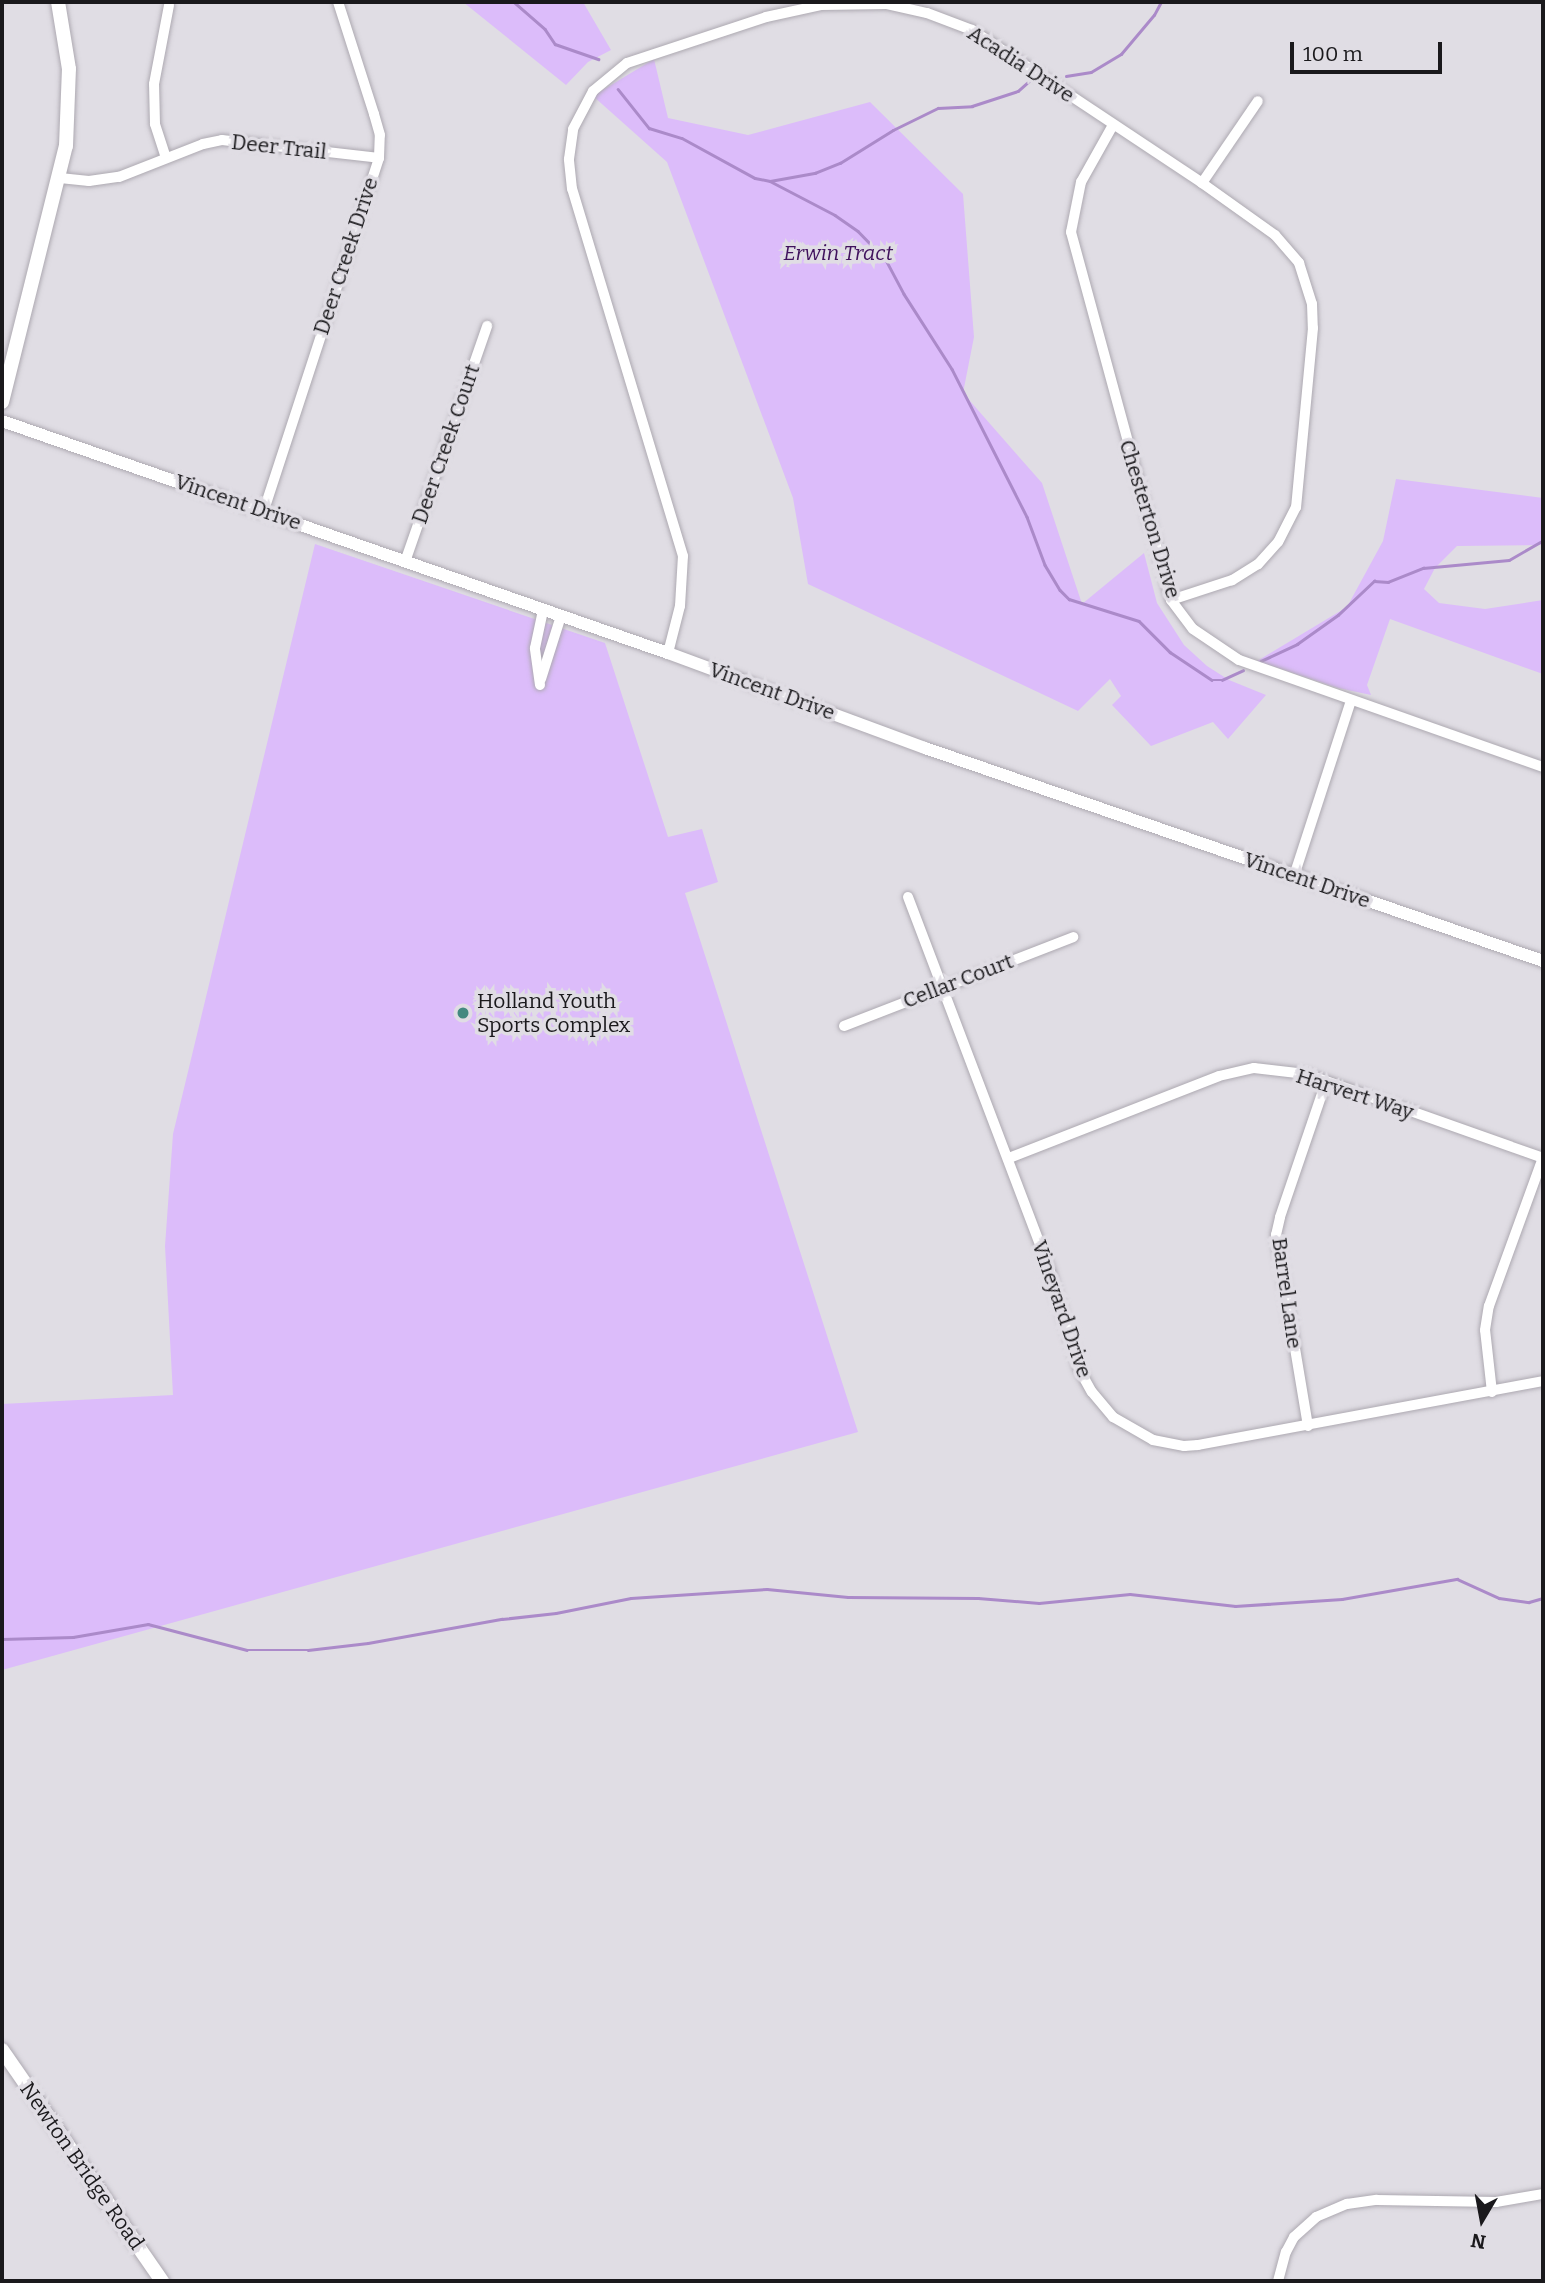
<!DOCTYPE html>
<style>
body{margin:0}
#map{position:relative;width:1545px;height:2283px;overflow:hidden;background:#e0dde4;font-family:Bitter,serif}
div>[style]{position:absolute}
.green>*{inset:0;background:#dcbcfa}
.stream>*{height:2.5px;margin:-1.25px;padding:0 1.25px;transform-origin:1.25px;border-radius:1.25px;background:#ab8ac9}
.roads{filter:drop-shadow(0 0 2px #ada9b1) drop-shadow(0 0 2px #ada9b1)}
.minor>*{height:10px;margin:-5px;padding:0 5px;transform-origin:5px;border-radius:5px;background:#fff}
.tertiary>*{height:12px;margin:-6px;padding:0 6px;transform-origin:6px;border-radius:6px;background:#fff}
.secondary>*{height:14px;margin:-7px;padding:0 7px;transform-origin:7px;border-radius:7px;background:#fff}
.dots>*{width:19px;height:19px;translate:-50% -50%;box-sizing:border-box;border:4px solid #e0dde4;border-radius:50%}
span{translate:-50% -50%;white-space:nowrap;text-align:center;line-height:1.15;-webkit-text-stroke:7px #e0dde4;paint-order:stroke}
.street-label{font-size:21px;color:#1a191c}
.park-label{font-size:21px;color:#40125d;font-style:italic}
.poi-label{font-size:21px;color:#1a191c}
.left{translate:0 -50%;text-align:left}
.frame{position:absolute;inset:0;border:4px solid #1a191c;pointer-events:none}
.north{position:absolute;left:1447px;top:2185px;width:70px;height:70px;-webkit-text-stroke:5px #e0dde4;paint-order:stroke;rotate:190deg;font-size:19px;font-weight:700;line-height:28px;text-align:center;color:#1a191c}
.north::after{content:'';display:block;margin:auto;width:24px;height:32px;background:#1a191c;clip-path:polygon(50% 0,100% 100%,50% 72%,0 100%)}
.scale{position:absolute;left:1290px;top:42px;width:152px;height:32px;box-sizing:border-box;border:4px solid #1a191c;border-top:0;padding-left:9px;font-size:21px;line-height:24px;white-space:nowrap;color:#1a191c;-webkit-text-stroke:5px #e0dde4;paint-order:stroke}
</style>
<div id="map">
<div class="green">
<div style="clip-path:polygon(463px 2px,583px 2px,611px 50px,588px 62px,566px 85px)"></div>
<div style="clip-path:polygon(654px 59px,668px 118px,748px 135px,870px 102px,963px 194px,974px 337px,963px 393px,1042px 483px,1082px 604px,1144px 553px,1157px 603px,1184px 645px,1207px 666px,1229px 680px,1266px 695px,1228px 739px,1213px 722px,1151px 746px,1112px 705px,1121px 696px,1110px 679px,1078px 711px,808px 584px,793px 498px,667px 162px,593px 96px)"></div>
<div style="clip-path:polygon(1396px 479px,1543px 498px,1543px 545px,1457px 546px,1435px 568px,1424px 589px,1439px 603px,1485px 609px,1543px 600px,1543px 674px,1390px 619px,1367px 685px,1371px 695px,1338px 688px,1257px 661px,1347px 607px,1383px 541px)"></div>
<div style="clip-path:polygon(315px 544px,605px 643px,668px 837px,702px 829px,718px 882px,685px 893px,858px 1432px,2px 1670px,2px 1404px,173px 1395px,165px 1246px,173px 1134px)"></div>
</div>
<div class="stream">
<div style="left:514px;top:2px;width:41px;rotate:41.1deg"></div>
<div style="left:545px;top:29px;width:18px;rotate:56deg"></div>
<div style="left:555px;top:44px;width:46px;rotate:19.2deg"></div>
<div style="left:1066px;top:76px;width:25px;rotate:-9deg"></div>
<div style="left:1091px;top:72px;width:35px;rotate:-31deg"></div>
<div style="left:1121px;top:54px;width:51px;rotate:-49.8deg"></div>
<div style="left:1154px;top:15px;width:15px;rotate:-62deg"></div>
<div style="left:618px;top:89px;width:50px;rotate:51.5deg"></div>
<div style="left:649px;top:128px;width:34px;rotate:17deg"></div>
<div style="left:682px;top:138px;width:83px;rotate:28.7deg"></div>
<div style="left:755px;top:178px;width:15px;rotate:11deg"></div>
<div style="left:770px;top:181px;width:73px;rotate:27.6deg"></div>
<div style="left:835px;top:215px;width:28px;rotate:35deg"></div>
<div style="left:858px;top:231px;width:40px;rotate:46deg"></div>
<div style="left:886px;top:260px;width:38px;rotate:62deg"></div>
<div style="left:904px;top:294px;width:89px;rotate:57.4deg"></div>
<div style="left:952px;top:369px;width:166px;rotate:63.1deg"></div>
<div style="left:1027px;top:517px;width:51px;rotate:69.4deg"></div>
<div style="left:1045px;top:565px;width:29px;rotate:59deg"></div>
<div style="left:1060px;top:590px;width:13px;rotate:45deg"></div>
<div style="left:1069px;top:599px;width:73px;rotate:17.4deg"></div>
<div style="left:1139px;top:621px;width:44px;rotate:45deg"></div>
<div style="left:1170px;top:652px;width:50px;rotate:33.7deg"></div>
<div style="left:1212px;top:680px;width:10px"></div>
<div style="left:1222px;top:680px;width:23px;rotate:-25deg"></div>
<div style="left:770px;top:181px;width:46px;rotate:-10.1deg"></div>
<div style="left:815px;top:173px;width:27px;rotate:-22deg"></div>
<div style="left:840px;top:163px;width:62px;rotate:-31.9deg"></div>
<div style="left:893px;top:130px;width:50px;rotate:-26.1deg"></div>
<div style="left:938px;top:108px;width:34px;rotate:-3deg"></div>
<div style="left:972px;top:106px;width:48px;rotate:-18.1deg"></div>
<div style="left:1018px;top:91px;width:15px;rotate:-42deg"></div>
<div style="left:1261px;top:661px;width:40px;rotate:-25deg"></div>
<div style="left:1297px;top:644px;width:50px;rotate:-35.3deg"></div>
<div style="left:1338px;top:615px;width:50px;rotate:-43.4deg"></div>
<div style="left:1374px;top:581px;width:14px;rotate:4deg"></div>
<div style="left:1388px;top:582px;width:38px;rotate:-22deg"></div>
<div style="left:1423px;top:568px;width:86px;rotate:-5.3deg"></div>
<div style="left:1509px;top:560px;width:39px;rotate:-30deg"></div>
<div style="left:2px;top:1639px;width:71px;rotate:-1.6deg"></div>
<div style="left:73px;top:1637px;width:76px;rotate:-9.8deg"></div>
<div style="left:148px;top:1624px;width:102px;rotate:14.7deg"></div>
<div style="left:247px;top:1650px;width:61px"></div>
<div style="left:308px;top:1650px;width:60px;rotate:-6.7deg"></div>
<div style="left:368px;top:1643px;width:136px;rotate:-10.2deg"></div>
<div style="left:502px;top:1619px;width:54px;rotate:-6.3deg"></div>
<div style="left:556px;top:1613px;width:76px;rotate:-11.3deg"></div>
<div style="left:631px;top:1598px;width:136px;rotate:-3.8deg"></div>
<div style="left:767px;top:1589px;width:81px;rotate:5.6deg"></div>
<div style="left:848px;top:1597px;width:130px;rotate:0.4deg"></div>
<div style="left:978px;top:1598px;width:61px;rotate:4.7deg"></div>
<div style="left:1039px;top:1603px;width:91px;rotate:-5.6deg"></div>
<div style="left:1130px;top:1594px;width:106px;rotate:6.5deg"></div>
<div style="left:1235px;top:1606px;width:107px;rotate:-3.7deg"></div>
<div style="left:1342px;top:1599px;width:117px;rotate:-9.9deg"></div>
<div style="left:1457px;top:1579px;width:46px;rotate:24.3deg"></div>
<div style="left:1499px;top:1598px;width:30px;rotate:8deg"></div>
<div style="left:1529px;top:1602px;width:15px;rotate:-16deg"></div>
</div>
<div class="roads">
<div class="minor">
<div style="left:1113px;top:125px;width:65px;rotate:119.3deg"></div>
<div style="left:1081px;top:182px;width:51px;rotate:101.3deg"></div>
<div style="left:1071px;top:232px;width:381px;rotate:74.8deg"></div>
<div style="left:1171px;top:600px;width:36px;rotate:53deg"></div>
<div style="left:1193px;top:629px;width:55px;rotate:34deg"></div>
<div style="left:1239px;top:660px;width:322px;rotate:19.4deg"></div>
<div style="left:166px;top:158px;width:36px;rotate:-108deg"></div>
<div style="left:155px;top:124px;width:40px;rotate:-91.4deg"></div>
<div style="left:154px;top:84px;width:80px;rotate:-79.2deg"></div>
<div style="left:60px;top:178px;width:29px;rotate:6deg"></div>
<div style="left:89px;top:181px;width:30px;rotate:-8deg"></div>
<div style="left:119px;top:177px;width:90px;rotate:-21.4deg"></div>
<div style="left:203px;top:144px;width:19px;rotate:-12deg"></div>
<div style="left:222px;top:140px;width:158px;rotate:6.5deg"></div>
<div style="left:1202px;top:183px;width:99px;rotate:-55.7deg"></div>
<div style="left:264px;top:510px;width:370px;rotate:-71.9deg"></div>
<div style="left:379px;top:158px;width:23px;rotate:-88deg"></div>
<div style="left:380px;top:135px;width:22px;rotate:-106deg"></div>
<div style="left:374px;top:114px;width:118px;rotate:-107.8deg"></div>
<div style="left:405px;top:562px;width:250px;rotate:-70.8deg"></div>
<div style="left:668px;top:653px;width:49px;rotate:-75.7deg"></div>
<div style="left:680px;top:606px;width:50px;rotate:-86.6deg"></div>
<div style="left:683px;top:556px;width:383px;rotate:-106.8deg"></div>
<div style="left:572px;top:189px;width:30px;rotate:-96deg"></div>
<div style="left:569px;top:159px;width:30px;rotate:-82deg"></div>
<div style="left:573px;top:129px;width:43px;rotate:-62.2deg"></div>
<div style="left:593px;top:91px;width:44px;rotate:-39.5deg"></div>
<div style="left:627px;top:63px;width:146px;rotate:-18.3deg"></div>
<div style="left:766px;top:17px;width:56px;rotate:-12.3deg"></div>
<div style="left:821px;top:5px;width:66px;rotate:-0.9deg"></div>
<div style="left:887px;top:4px;width:41px;rotate:12.7deg"></div>
<div style="left:927px;top:13px;width:48px;rotate:20.7deg"></div>
<div style="left:972px;top:30px;width:276px;rotate:33.6deg"></div>
<div style="left:1202px;top:183px;width:90px;rotate:35.5deg"></div>
<div style="left:1275px;top:235px;width:37px;rotate:49deg"></div>
<div style="left:1299px;top:263px;width:43px;rotate:72.4deg"></div>
<div style="left:1312px;top:304px;width:24px;rotate:88deg"></div>
<div style="left:1313px;top:328px;width:180px;rotate:95.4deg"></div>
<div style="left:1296px;top:507px;width:39px;rotate:117deg"></div>
<div style="left:1278px;top:542px;width:30px;rotate:132deg"></div>
<div style="left:1258px;top:564px;width:31px;rotate:148deg"></div>
<div style="left:1232px;top:580px;width:64px;rotate:161.8deg"></div>
<div style="left:541px;top:679px;width:66px;rotate:-72.4deg"></div>
<div style="left:540px;top:685px;width:37px;rotate:-98deg"></div>
<div style="left:535px;top:648px;width:39px;rotate:-78deg"></div>
<div style="left:1294px;top:876px;width:184px;rotate:-72deg"></div>
<div style="left:908px;top:897px;width:397px;rotate:69.2deg"></div>
<div style="left:1049px;top:1268px;width:105px;rotate:73.5deg"></div>
<div style="left:1079px;top:1369px;width:26px;rotate:61deg"></div>
<div style="left:1092px;top:1392px;width:33px;rotate:50deg"></div>
<div style="left:1113px;top:1417px;width:46px;rotate:29.9deg"></div>
<div style="left:1153px;top:1440px;width:32px;rotate:11deg"></div>
<div style="left:1184px;top:1446px;width:14px;rotate:-4deg"></div>
<div style="left:1198px;top:1445px;width:351px;rotate:-10.5deg"></div>
<div style="left:844px;top:1026px;width:246px;rotate:-21.2deg"></div>
<div style="left:1009px;top:1158px;width:225px;rotate:-21.3deg"></div>
<div style="left:1219px;top:1076px;width:36px;rotate:-13deg"></div>
<div style="left:1254px;top:1068px;width:52px;rotate:6.6deg"></div>
<div style="left:1306px;top:1074px;width:251px;rotate:19.5deg"></div>
<div style="left:1492px;top:1392px;width:62px;rotate:-96.4deg"></div>
<div style="left:1485px;top:1330px;width:24px;rotate:-81deg"></div>
<div style="left:1489px;top:1306px;width:158px;rotate:-70deg"></div>
<div style="left:1308px;top:1426px;width:194px;rotate:-99.5deg"></div>
<div style="left:1276px;top:1235px;width:18px;rotate:-77deg"></div>
<div style="left:1280px;top:1217px;width:143px;rotate:-71.2deg"></div>
<div style="left:1278px;top:2281px;width:30px;rotate:-75deg"></div>
<div style="left:1286px;top:2252px;width:17px;rotate:-62deg"></div>
<div style="left:1294px;top:2237px;width:30px;rotate:-42deg"></div>
<div style="left:1316px;top:2217px;width:34px;rotate:-23deg"></div>
<div style="left:1347px;top:2204px;width:30px;rotate:-8deg"></div>
<div style="left:1377px;top:2200px;width:119px;rotate:1deg"></div>
<div style="left:1496px;top:2202px;width:48px;rotate:-9.7deg"></div>
</div>
<div class="tertiary">
<div style="left:2px;top:421px;width:705px;rotate:19.21deg"></div>
<div style="left:668px;top:653px;width:274px;rotate:20.3deg"></div>
<div style="left:925px;top:748px;width:654px;rotate:19.02deg"></div>
</div>
<div class="secondary">
<div style="left:2px;top:402px;width:264px;rotate:-76deg"></div>
<div style="left:66px;top:146px;width:77px;rotate:-87.8deg"></div>
<div style="left:69px;top:69px;width:68px;rotate:-99.3deg"></div>
<div style="left:2px;top:2050px;width:281px;rotate:55.3deg"></div>
</div>
</div>
<div class="dots">
<div style="left:463px;top:1013px;background:#438980"></div>
</div>
<div class="street-label">
<span style="left:1021px;top:64px;rotate:33deg">Acadia Drive</span>
<span style="left:279px;top:147px;rotate:6deg">Deer Trail</span>
<span style="left:346px;top:256px;rotate:-72deg">Deer Creek Drive</span>
<span style="left:446px;top:444px;rotate:-71deg">Deer Creek Court</span>
<span style="left:238px;top:502px;rotate:19deg">Vincent Drive</span>
<span style="left:1150px;top:519px;rotate:73deg">Chesterton Drive</span>
<span style="left:772px;top:691px;rotate:20deg">Vincent Drive</span>
<span style="left:1307px;top:880px;rotate:19deg">Vincent Drive</span>
<span style="left:958px;top:981px;rotate:-21deg">Cellar Court</span>
<span style="left:1355px;top:1094px;rotate:18deg">Harvert Way</span>
<span style="left:1287px;top:1293px;rotate:82deg">Barrel Lane</span>
<span style="left:1062px;top:1309px;rotate:71deg">Vineyard Drive</span>
<span style="left:82px;top:2166px;rotate:55deg">Newton Bridge Road</span>
</div>
<div class="park-label">
<span style="left:838px;top:253px">Erwin Tract</span>
</div>
<div class="poi-label">
<span class="left" style="left:477px;top:1013px">Holland Youth<br>Sports Complex</span>
</div>
<div class="frame"></div>
<div class="north">N</div>
<div class="scale">100 m</div>
</div>
